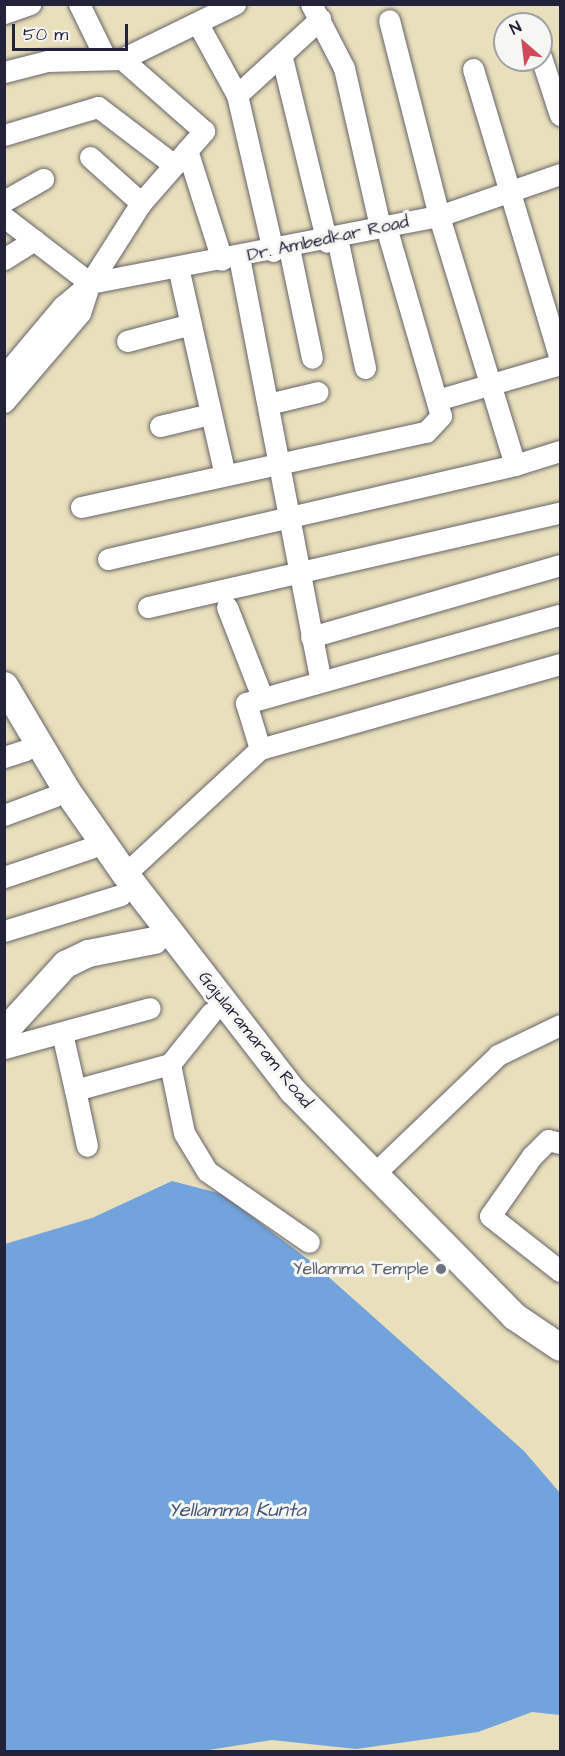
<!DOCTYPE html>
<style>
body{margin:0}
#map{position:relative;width:565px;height:1756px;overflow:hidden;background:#e9dfbc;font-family:"Architects Daughter",sans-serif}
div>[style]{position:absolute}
.water>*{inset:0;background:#71a3dc}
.roads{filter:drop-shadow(0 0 2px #686468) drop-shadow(0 0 2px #686468)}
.minor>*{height:21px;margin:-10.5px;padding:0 10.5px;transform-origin:10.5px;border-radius:10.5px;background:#fff}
.major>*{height:27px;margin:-13.5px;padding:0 13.5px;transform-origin:13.5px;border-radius:13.5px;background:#fff}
.dots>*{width:16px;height:16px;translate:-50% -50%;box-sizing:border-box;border:3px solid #f6f6f2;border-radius:50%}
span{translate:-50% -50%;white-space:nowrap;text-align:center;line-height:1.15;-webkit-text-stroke:6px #f6f6f2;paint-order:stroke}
.street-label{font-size:18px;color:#22223b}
.worship-label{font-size:18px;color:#5b616d}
.right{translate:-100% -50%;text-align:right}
.water-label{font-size:20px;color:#42567b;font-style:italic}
.frame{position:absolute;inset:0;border:6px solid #22223b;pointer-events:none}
.north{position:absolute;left:493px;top:12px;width:60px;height:60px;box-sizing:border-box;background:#f6f6f2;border:2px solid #a1a1a9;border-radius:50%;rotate:332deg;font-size:16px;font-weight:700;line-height:24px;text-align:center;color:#22223b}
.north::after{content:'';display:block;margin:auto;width:21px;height:27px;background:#d1495b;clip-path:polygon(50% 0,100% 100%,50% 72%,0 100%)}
.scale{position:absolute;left:12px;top:24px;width:116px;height:27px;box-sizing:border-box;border:3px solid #22223b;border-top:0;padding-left:8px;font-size:18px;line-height:21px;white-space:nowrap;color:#22223b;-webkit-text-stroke:4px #f6f6f2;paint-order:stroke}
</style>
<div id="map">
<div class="water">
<div style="clip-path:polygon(172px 1181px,222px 1194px,314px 1264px,524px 1451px,560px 1493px,560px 1715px,532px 1712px,478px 1732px,356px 1749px,272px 1740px,196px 1752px,5px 1752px,5px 1244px,92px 1218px)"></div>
</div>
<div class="roads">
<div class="minor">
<div style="left:79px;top:4px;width:61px;rotate:63.9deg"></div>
<div style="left:311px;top:4px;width:72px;rotate:62.7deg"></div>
<div style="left:344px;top:68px;width:162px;rotate:77.2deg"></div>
<div style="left:4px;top:13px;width:28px;rotate:-19deg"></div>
<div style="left:198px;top:24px;width:81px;rotate:61.2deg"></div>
<div style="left:237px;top:95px;width:160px;rotate:77deg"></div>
<div style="left:541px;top:57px;width:61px;rotate:71.9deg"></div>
<div style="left:282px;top:58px;width:189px;rotate:76.3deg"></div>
<div style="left:473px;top:69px;width:303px;rotate:73.3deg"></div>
<div style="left:4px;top:72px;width:44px;rotate:-14.3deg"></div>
<div style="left:47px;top:61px;width:75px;rotate:-1.5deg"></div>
<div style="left:122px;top:59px;width:126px;rotate:-26deg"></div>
<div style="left:237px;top:95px;width:113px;rotate:-42.5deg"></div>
<div style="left:4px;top:135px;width:98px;rotate:-16.6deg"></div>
<div style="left:98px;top:107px;width:96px;rotate:37.3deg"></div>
<div style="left:187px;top:150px;width:115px;rotate:72.3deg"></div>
<div style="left:90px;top:157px;width:69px;rotate:42deg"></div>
<div style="left:4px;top:201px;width:45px;rotate:-29.4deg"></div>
<div style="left:4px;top:217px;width:108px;rotate:37.5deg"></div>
<div style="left:337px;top:238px;width:133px;rotate:77.8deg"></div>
<div style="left:289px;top:248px;width:112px;rotate:78.2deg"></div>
<div style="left:239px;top:257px;width:429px;rotate:79.1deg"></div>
<div style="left:4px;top:259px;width:36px;rotate:-32deg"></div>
<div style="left:178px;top:267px;width:213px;rotate:77.3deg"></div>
<div style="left:90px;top:283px;width:355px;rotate:-10.9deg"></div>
<div style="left:439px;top:216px;width:128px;rotate:-19.1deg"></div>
<div style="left:127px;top:341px;width:66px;rotate:-14.9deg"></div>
<div style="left:4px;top:376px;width:92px;rotate:-49.9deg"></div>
<div style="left:63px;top:306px;width:35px;rotate:-40deg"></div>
<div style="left:437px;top:400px;width:128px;rotate:-16.3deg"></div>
<div style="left:4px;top:402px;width:117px;rotate:-49.5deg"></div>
<div style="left:80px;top:313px;width:32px;rotate:-72deg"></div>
<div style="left:90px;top:283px;width:95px;rotate:-57.5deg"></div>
<div style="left:141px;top:203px;width:96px;rotate:-48.8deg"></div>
<div style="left:204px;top:131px;width:109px;rotate:-138.7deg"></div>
<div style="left:268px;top:404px;width:51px;rotate:-13.5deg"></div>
<div style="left:160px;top:426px;width:51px;rotate:-13.5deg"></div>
<div style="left:515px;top:465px;width:47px;rotate:-17.3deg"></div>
<div style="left:81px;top:507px;width:353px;rotate:-12.3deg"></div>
<div style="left:426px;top:432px;width:22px;rotate:-47deg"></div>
<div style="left:441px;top:416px;width:197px;rotate:-106.2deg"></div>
<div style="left:108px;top:559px;width:418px;rotate:-13deg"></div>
<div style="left:515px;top:465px;width:260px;rotate:-107deg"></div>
<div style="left:439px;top:216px;width:202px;rotate:-104.3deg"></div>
<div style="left:148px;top:607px;width:423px;rotate:-12.9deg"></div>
<div style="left:227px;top:607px;width:97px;rotate:68.7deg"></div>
<div style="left:311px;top:637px;width:259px;rotate:-16.1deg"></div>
<div style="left:260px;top:749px;width:48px;rotate:-106.9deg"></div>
<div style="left:246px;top:703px;width:326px;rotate:-15.7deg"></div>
<div style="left:4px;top:757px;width:22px;rotate:-18deg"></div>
<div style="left:4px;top:815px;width:54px;rotate:-20.4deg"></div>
<div style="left:125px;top:874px;width:184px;rotate:-42.8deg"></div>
<div style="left:260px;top:749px;width:312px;rotate:-15.8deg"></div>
<div style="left:4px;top:877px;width:91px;rotate:-18.6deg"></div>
<div style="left:4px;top:931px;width:122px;rotate:-17.1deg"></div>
<div style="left:211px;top:1013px;width:65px;rotate:128.8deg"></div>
<div style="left:170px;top:1064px;width:70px;rotate:78.5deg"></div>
<div style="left:184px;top:1133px;width:44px;rotate:58.8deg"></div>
<div style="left:207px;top:1171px;width:124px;rotate:34.8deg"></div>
<div style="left:62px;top:1033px;width:58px;rotate:77.2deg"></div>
<div style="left:75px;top:1090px;width:98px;rotate:-15.3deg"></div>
<div style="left:4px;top:1048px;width:151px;rotate:-15.3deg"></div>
<div style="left:75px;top:1090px;width:57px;rotate:77.9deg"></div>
<div style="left:560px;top:1143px;width:12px;rotate:-166deg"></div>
<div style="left:548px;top:1140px;width:23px;rotate:135deg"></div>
<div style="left:532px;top:1156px;width:73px;rotate:125deg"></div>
<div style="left:490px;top:1216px;width:89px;rotate:38.2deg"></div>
<div style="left:373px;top:1175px;width:173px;rotate:-43.8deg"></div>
<div style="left:498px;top:1055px;width:69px;rotate:-25.8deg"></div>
</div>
<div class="major">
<div style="left:4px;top:685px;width:123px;rotate:59.3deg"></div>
<div style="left:67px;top:791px;width:101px;rotate:55.1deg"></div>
<div style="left:125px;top:874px;width:274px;rotate:52.3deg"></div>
<div style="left:293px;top:1091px;width:315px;rotate:45.5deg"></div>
<div style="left:514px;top:1316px;width:55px;rotate:34deg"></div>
<div style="left:4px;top:1031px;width:91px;rotate:-47.7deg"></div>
<div style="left:65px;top:964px;width:25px;rotate:-26deg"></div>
<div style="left:88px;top:953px;width:67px;rotate:-11.1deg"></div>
</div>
</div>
<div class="dots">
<div style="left:441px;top:1269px;background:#6b7280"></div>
</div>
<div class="street-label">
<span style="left:328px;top:239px;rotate:-12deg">Dr. Ambedkar Road</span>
<span style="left:255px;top:1040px;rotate:51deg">Gajularamaram Road</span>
</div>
<div class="worship-label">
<span class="right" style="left:429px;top:1269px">Yellamma Temple</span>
</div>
<div class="water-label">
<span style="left:237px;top:1510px">Yellamma Kunta</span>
</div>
<div class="frame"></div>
<div class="north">N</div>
<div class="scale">50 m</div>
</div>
